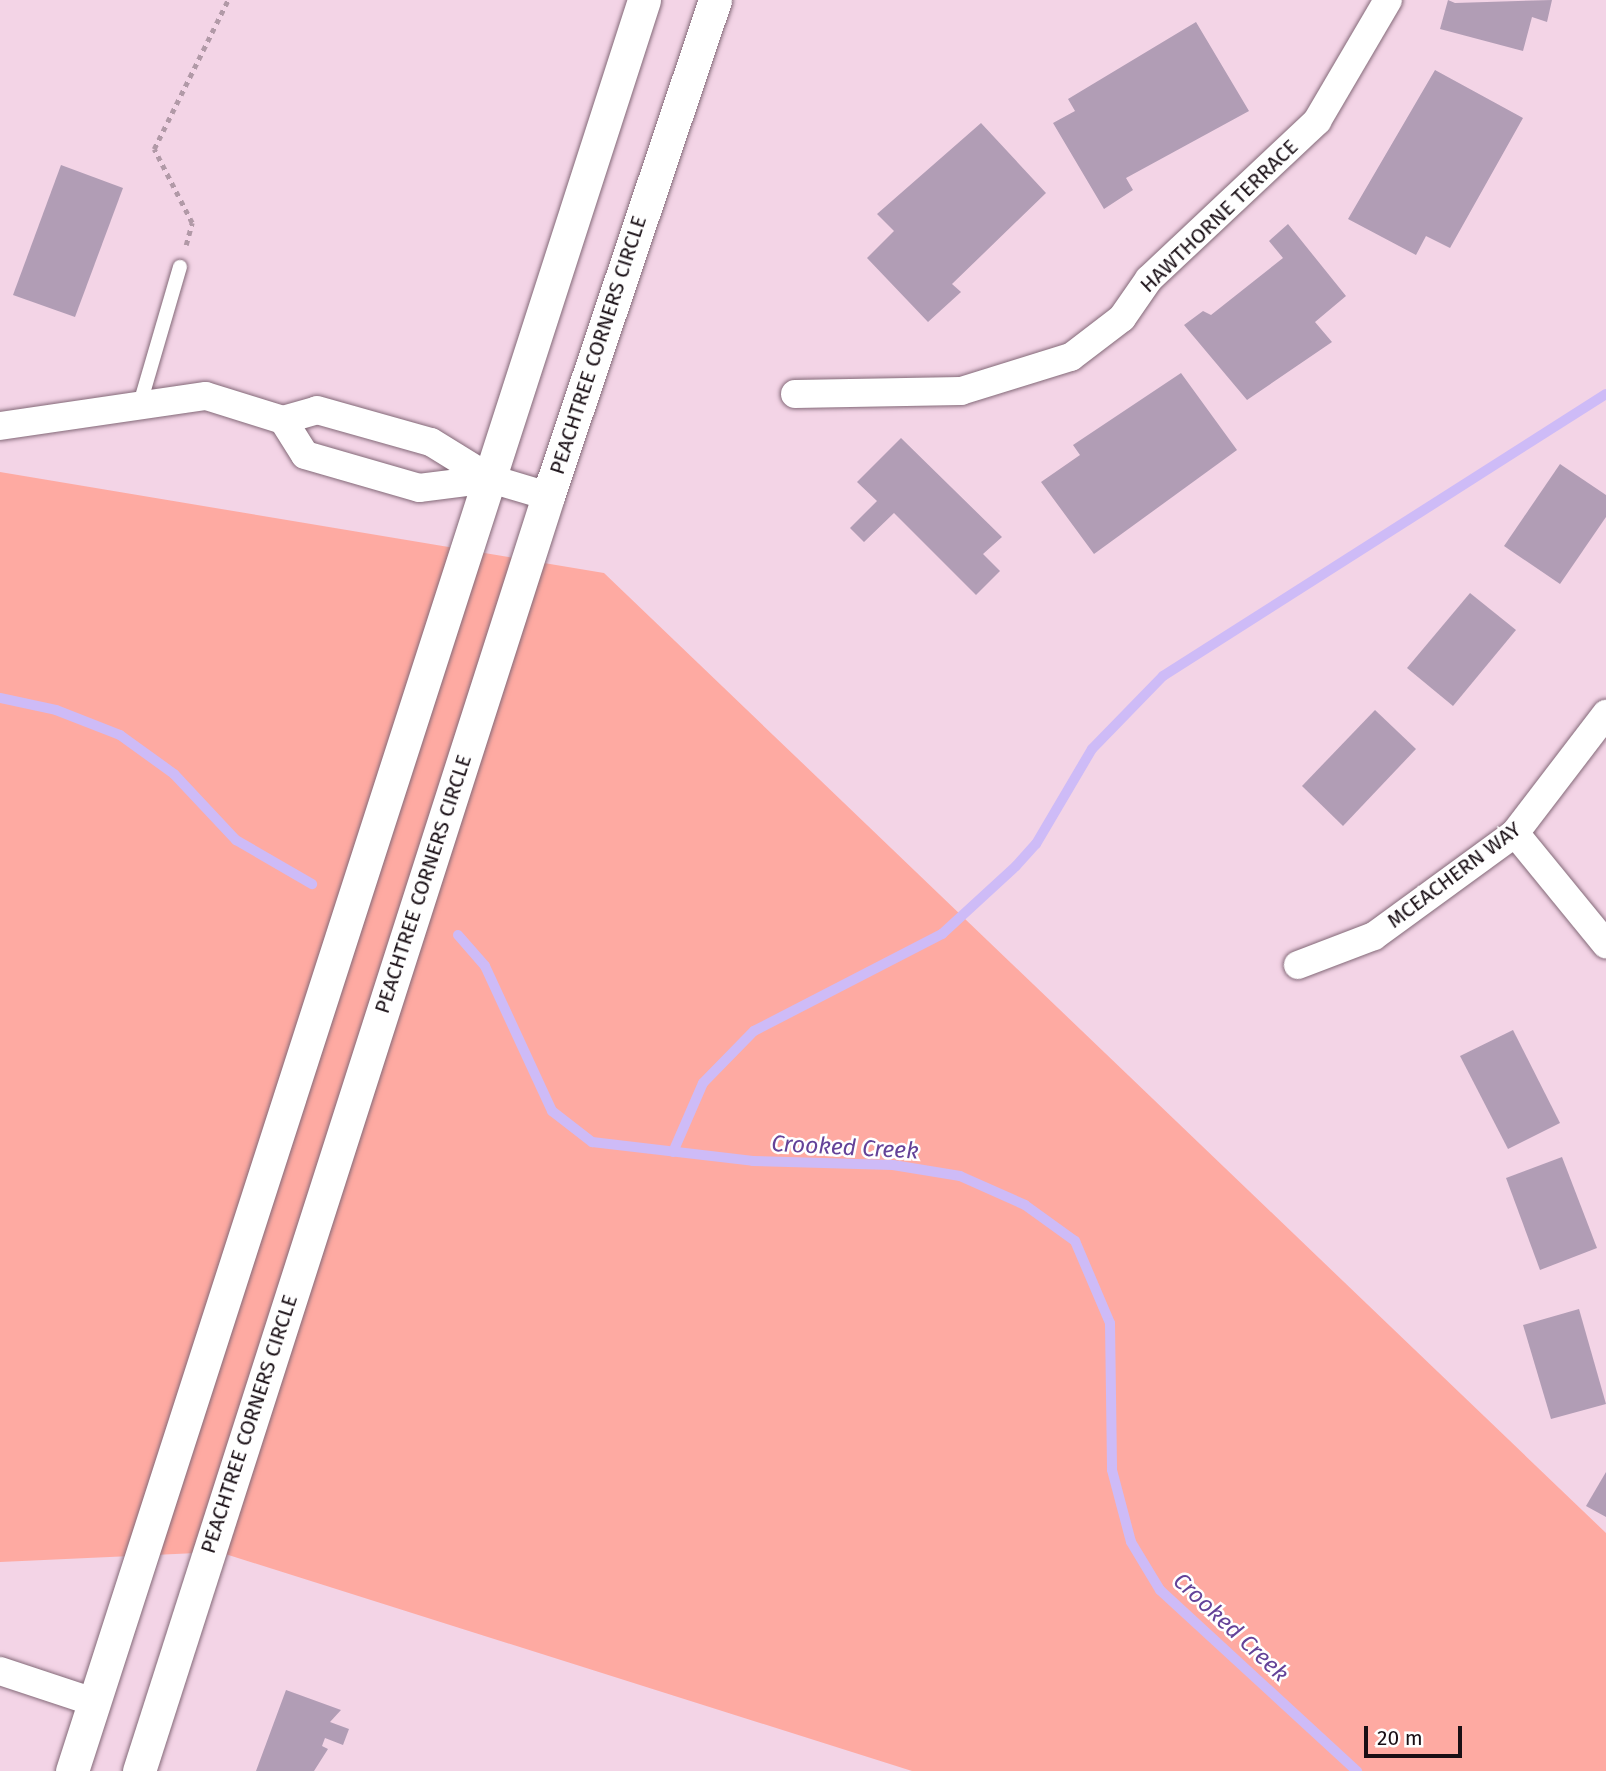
<!DOCTYPE html>
<style>
body{margin:0}
#map{position:relative;width:1606px;height:1771px;overflow:hidden;background:#f3d4e6;font-family:"Fira Sans",sans-serif}
div>[style]{position:absolute}
.green>*{inset:0;background:#feaaa2}
.stream>*{height:10px;margin:-5px;padding:0 5px;transform-origin:5px;border-radius:5px;background:#cebbf7}
.building>*{inset:0;background:#b19db5}
.path>*{height:4.5px;margin-top:-2.25px;transform-origin:0;background:repeating-linear-gradient(90deg,#b199a7 0 5px,transparent 0 10px)}
.roads{filter:drop-shadow(0 0 2px #836978) drop-shadow(0 0 2px #836978)}
.service>*{height:14px;margin:-7px;padding:0 7px;transform-origin:7px;border-radius:7px;background:#fff}
.minor>*{height:28px;margin:-14px;padding:0 14px;transform-origin:14px;border-radius:14px;background:#fff}
.tertiary>*{height:33px;margin:-16.5px;padding:0 16.5px;transform-origin:16.5px;border-radius:16.5px;background:#fff}
span{translate:-50% -50%;white-space:nowrap;text-align:center;line-height:1.15;-webkit-text-stroke:5px #fff;paint-order:stroke}
.street-label{font-size:21px;color:#190f15}
.water-label{font-size:23px;color:#644298;font-style:italic}
.scale{position:absolute;left:1364px;top:1726px;width:98px;height:32px;box-sizing:border-box;border:4px solid #190f15;border-top:0;padding-left:9px;font-size:21px;line-height:24px;white-space:nowrap;color:#190f15;-webkit-text-stroke:5px #fff;paint-order:stroke}
</style>
<div id="map">
<div class="green">
<div style="clip-path:polygon(0 472px,604px 573px,1606px 1533px,1606px 1771px,912px 1771px,219px 1552px,0 1562px)"></div>
</div>
<div class="stream">
<div style="left:0;top:698px;width:57px;rotate:12.1deg"></div>
<div style="left:56px;top:710px;width:69px;rotate:21.3deg"></div>
<div style="left:120px;top:735px;width:67px;rotate:35.8deg"></div>
<div style="left:174px;top:774px;width:91px;rotate:46.8deg"></div>
<div style="left:236px;top:840px;width:88px;rotate:30.1deg"></div>
<div style="left:458px;top:935px;width:41px;rotate:48.9deg"></div>
<div style="left:485px;top:966px;width:160px;rotate:65.2deg"></div>
<div style="left:552px;top:1111px;width:51px;rotate:37.8deg"></div>
<div style="left:592px;top:1142px;width:162px;rotate:6.7deg"></div>
<div style="left:753px;top:1161px;width:140px;rotate:1.6deg"></div>
<div style="left:893px;top:1165px;width:68px;rotate:9.3deg"></div>
<div style="left:960px;top:1176px;width:71px;rotate:24deg"></div>
<div style="left:1025px;top:1205px;width:62px;rotate:35.8deg"></div>
<div style="left:1075px;top:1241px;width:89px;rotate:66.9deg"></div>
<div style="left:1110px;top:1323px;width:147px;rotate:89.2deg"></div>
<div style="left:1112px;top:1470px;width:74px;rotate:75.2deg"></div>
<div style="left:1131px;top:1542px;width:56px;rotate:58.9deg"></div>
<div style="left:1160px;top:1590px;width:268px;rotate:42.6deg"></div>
<div style="left:673px;top:1152px;width:75px;rotate:-66.5deg"></div>
<div style="left:703px;top:1083px;width:73px;rotate:-45.6deg"></div>
<div style="left:754px;top:1031px;width:212px;rotate:-27.3deg"></div>
<div style="left:942px;top:934px;width:100px;rotate:-42.6deg"></div>
<div style="left:1016px;top:866px;width:30px;rotate:-48deg"></div>
<div style="left:1036px;top:844px;width:110px;rotate:-59.5deg"></div>
<div style="left:1092px;top:749px;width:102px;rotate:-45.8deg"></div>
<div style="left:1163px;top:676px;width:525px;rotate:-32.48deg"></div>
</div>
<div class="building">
<div style="clip-path:polygon(1448px 0,1455px 3px,1552px 0,1547px 22px,1532px 17px,1523px 51px,1440px 29px)"></div>
<div style="clip-path:polygon(1196px 22px,1249px 111px,1126px 178px,1133px 190px,1104px 209px,1053px 123px,1075px 111px,1068px 99px)"></div>
<div style="clip-path:polygon(1435px 70px,1523px 118px,1450px 248px,1426px 236px,1416px 255px,1348px 219px)"></div>
<div style="clip-path:polygon(981px 123px,1046px 193px,952px 284px,961px 292px,928px 322px,867px 258px,894px 231px,877px 214px)"></div>
<div style="clip-path:polygon(61px 165px,123px 188px,75px 317px,13px 295px)"></div>
<div style="clip-path:polygon(1288px 224px,1346px 296px,1315px 322px,1332px 342px,1247px 400px,1184px 325px,1203px 311px,1211px 315px,1283px 258px,1269px 241px)"></div>
<div style="clip-path:polygon(1181px 373px,1237px 450px,1094px 554px,1041px 482px,1080px 455px,1073px 445px)"></div>
<div style="clip-path:polygon(901px 438px,1002px 537px,983px 554px,1000px 571px,976px 595px,894px 513px,864px 542px,850px 528px,877px 501px,857px 482px)"></div>
<div style="clip-path:polygon(1560px 464px,1606px 495px,1606px 517px,1560px 584px,1504px 546px)"></div>
<div style="clip-path:polygon(1470px 593px,1516px 630px,1453px 706px,1407px 668px)"></div>
<div style="clip-path:polygon(1375px 710px,1416px 749px,1343px 826px,1302px 786px)"></div>
<div style="clip-path:polygon(1513px 1030px,1560px 1123px,1508px 1149px,1460px 1056px)"></div>
<div style="clip-path:polygon(1562px 1157px,1597px 1248px,1540px 1270px,1506px 1178px)"></div>
<div style="clip-path:polygon(1579px 1309px,1606px 1404px,1551px 1419px,1523px 1325px)"></div>
<div style="clip-path:polygon(1606px 1472px,1606px 1517px,1586px 1506px)"></div>
<div style="clip-path:polygon(286px 1690px,341px 1710px,330px 1722px,349px 1729px,343px 1745px,325px 1738px,322px 1746px,328px 1749px,314px 1771px,256px 1771px)"></div>
</div>
<div class="path">
<div style="left:186px;top:245px;width:23px;rotate:-75deg"></div>
<div style="left:192px;top:223px;width:83px;rotate:-117.2deg"></div>
<div style="left:154px;top:149px;width:166px;rotate:-63.6deg"></div>
</div>
<div class="roads">
<div class="service">
<div style="left:139px;top:407px;width:146px;rotate:-73.7deg"></div>
</div>
<div class="minor">
<div style="left:795px;top:394px;width:166px;rotate:-1deg"></div>
<div style="left:961px;top:391px;width:115px;rotate:-17.2deg"></div>
<div style="left:1071px;top:357px;width:64px;rotate:-37.4deg"></div>
<div style="left:1122px;top:318px;width:47px;rotate:-55.3deg"></div>
<div style="left:1149px;top:279px;width:231px;rotate:-43.2deg"></div>
<div style="left:1317px;top:121px;width:140px;rotate:-59.6deg"></div>
<div style="left:283px;top:420px;width:41px;rotate:57.8deg"></div>
<div style="left:305px;top:455px;width:119px;rotate:16.1deg"></div>
<div style="left:419px;top:488px;width:73px;rotate:-7.1deg"></div>
<div style="left:0;top:426px;width:208px;rotate:-8.3deg"></div>
<div style="left:206px;top:396px;width:81px;rotate:17.3deg"></div>
<div style="left:283px;top:420px;width:35px;rotate:-16deg"></div>
<div style="left:317px;top:410px;width:118px;rotate:15.7deg"></div>
<div style="left:431px;top:442px;width:70px;rotate:31.7deg"></div>
<div style="left:491px;top:479px;width:59px;rotate:16.6deg"></div>
<div style="left:1515px;top:833px;width:144px;rotate:50.7deg"></div>
<div style="left:1298px;top:965px;width:81px;rotate:-20.9deg"></div>
<div style="left:1374px;top:936px;width:175px;rotate:-36.1deg"></div>
<div style="left:1515px;top:833px;width:150px;rotate:-52.6deg"></div>
<div style="left:0;top:1671px;width:99px;rotate:18.3deg"></div>
</div>
<div class="tertiary">
<div style="left:72px;top:1771px;width:1861px;rotate:-72.1deg"></div>
<div style="left:139px;top:1771px;width:1339px;rotate:-72.21deg"></div>
<div style="left:548px;top:496px;width:523px;rotate:-71.39deg"></div>
</div>
</div>
<div class="street-label">
<span style="left:1219px;top:216px;rotate:-44deg">HAWTHORNE TERRACE</span>
<span style="left:598px;top:345px;rotate:-72deg">PEACHTREE CORNERS CIRCLE</span>
<span style="left:1454px;top:875px;rotate:-37deg">MCEACHERN WAY</span>
<span style="left:423px;top:884px;rotate:-72deg">PEACHTREE CORNERS CIRCLE</span>
<span style="left:249px;top:1424px;rotate:-72deg">PEACHTREE CORNERS CIRCLE</span>
</div>
<div class="water-label">
<span style="left:845px;top:1147px;rotate:3deg">Crooked Creek</span>
<span style="left:1231px;top:1627px;rotate:43deg">Crooked Creek</span>
</div>
<div class="scale">20 m</div>
</div>
